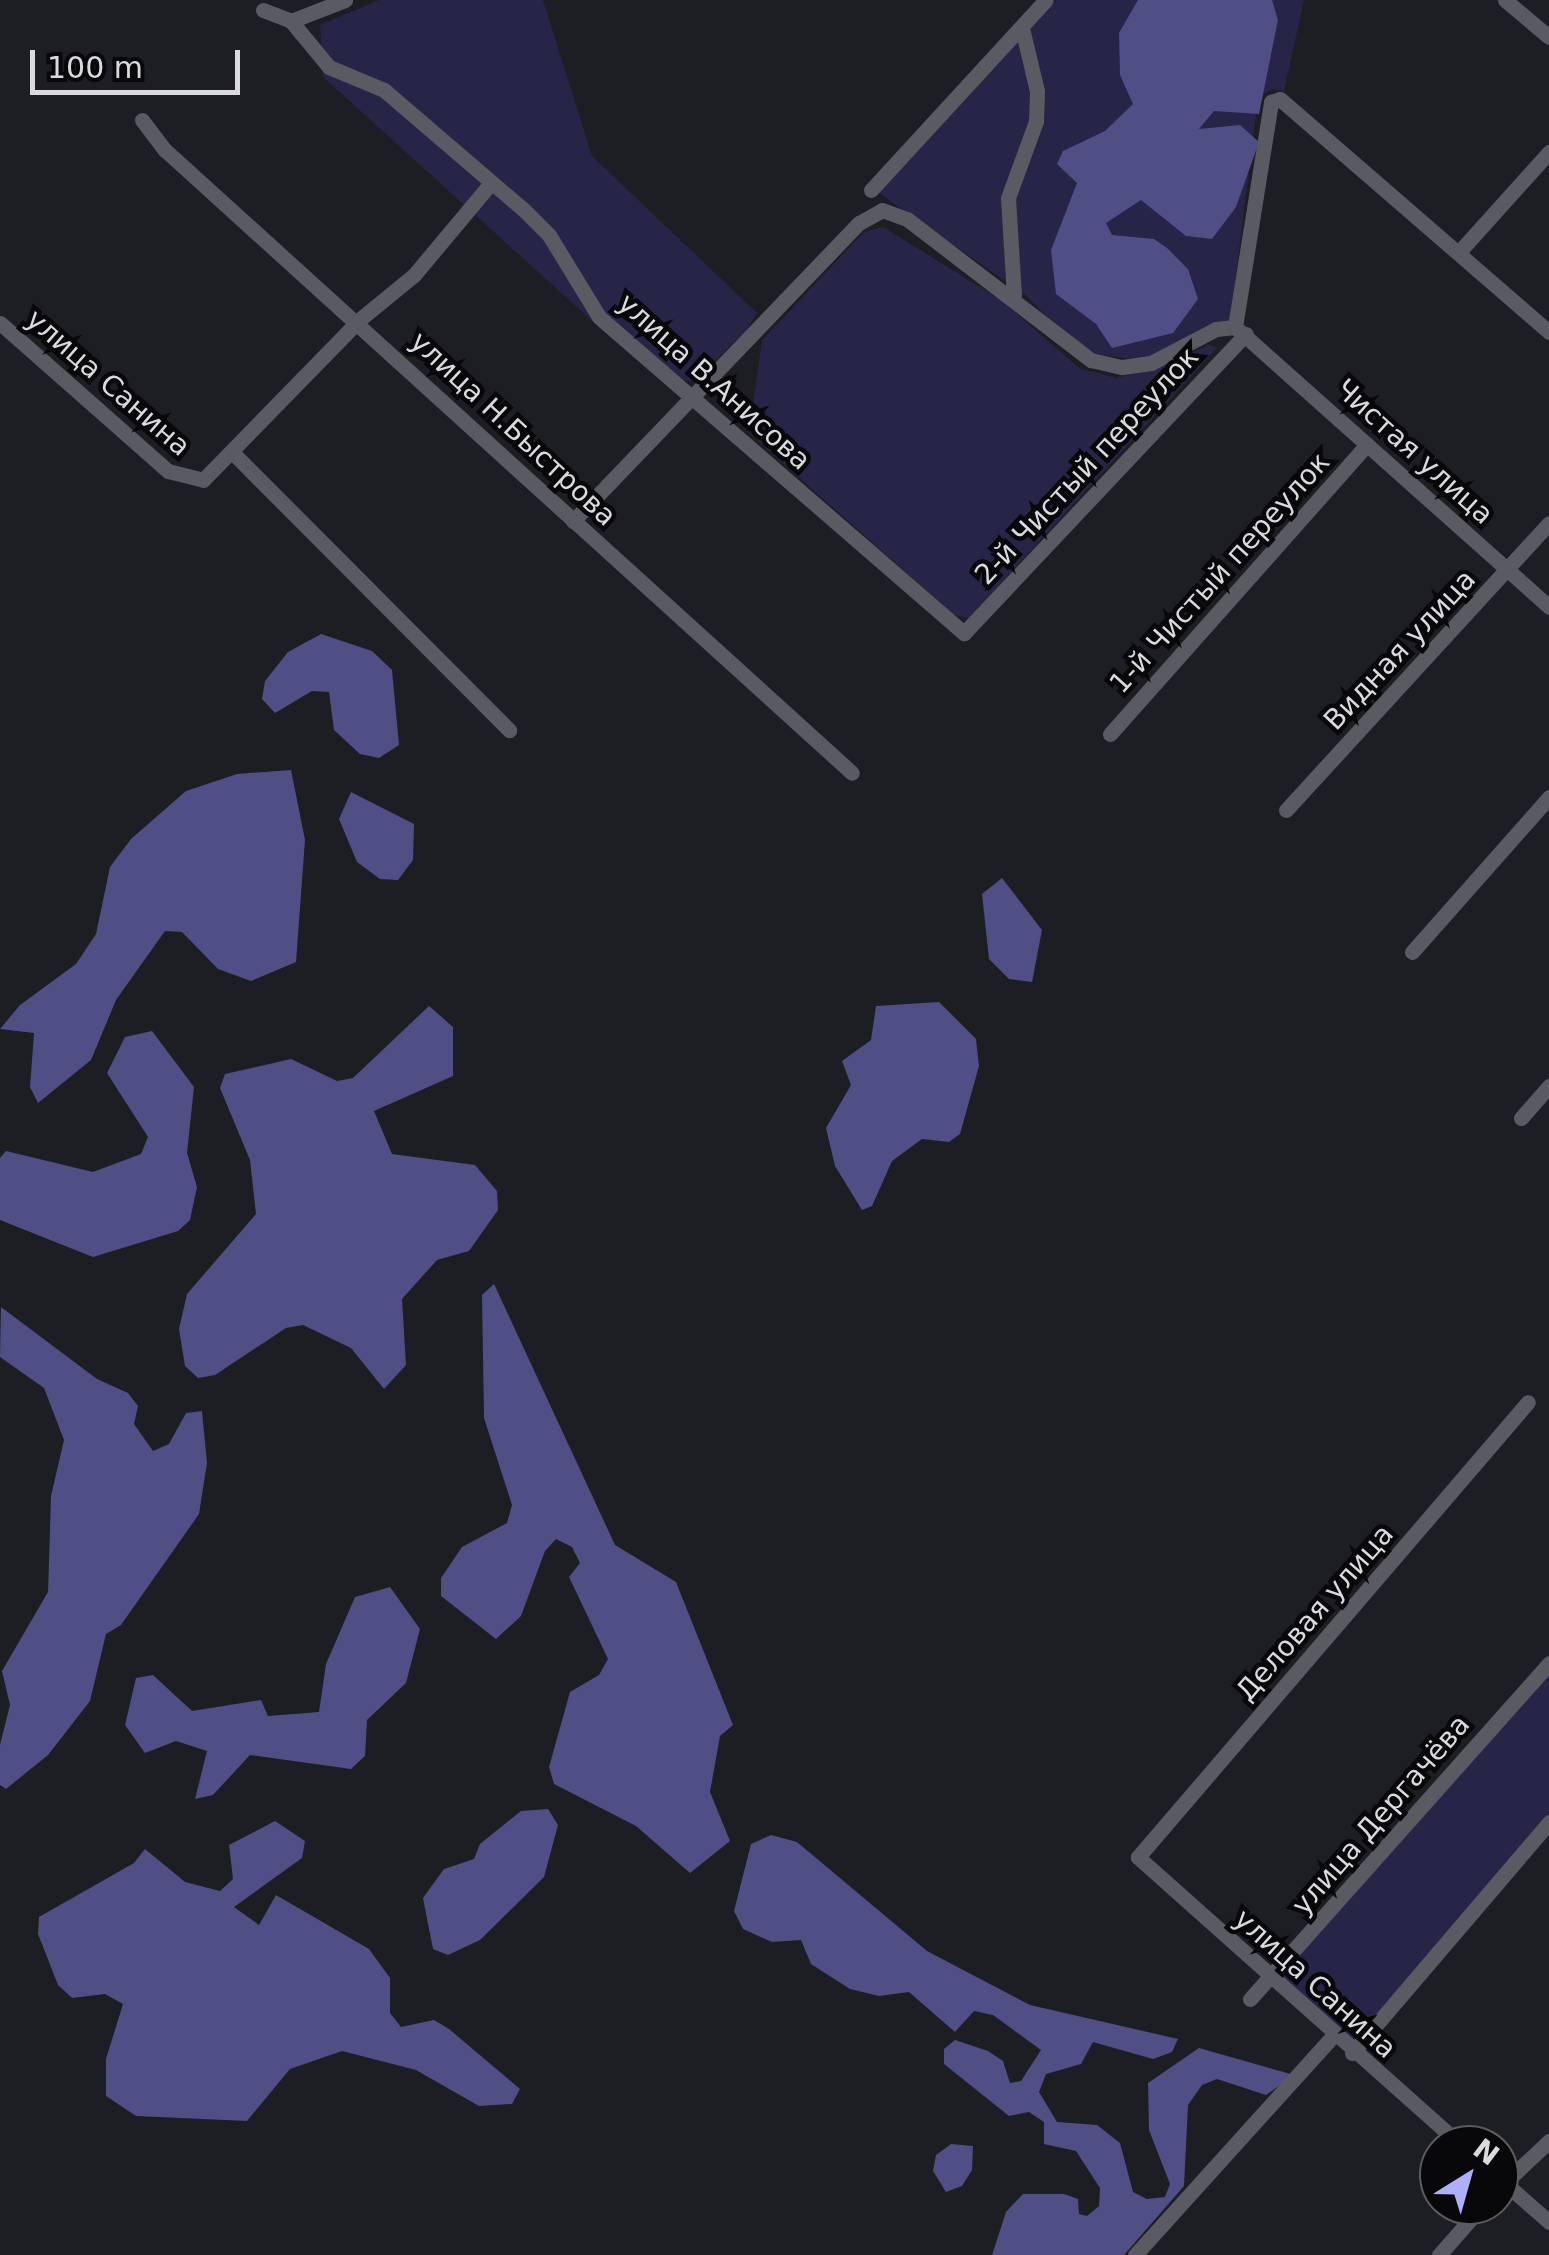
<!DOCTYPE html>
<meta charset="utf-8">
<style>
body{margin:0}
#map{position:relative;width:1549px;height:2255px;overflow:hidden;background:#1d1d24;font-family:"DejaVu Sans",sans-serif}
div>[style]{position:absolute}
.green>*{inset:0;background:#262548}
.forest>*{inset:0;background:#4f4e85}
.minor>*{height:15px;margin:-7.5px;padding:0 7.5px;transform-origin:7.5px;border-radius:7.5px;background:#5a5a63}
span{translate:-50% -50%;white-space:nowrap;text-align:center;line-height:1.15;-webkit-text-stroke:9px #08080b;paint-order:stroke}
.street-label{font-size:28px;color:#d9d9de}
.north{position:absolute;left:1419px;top:2125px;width:100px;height:100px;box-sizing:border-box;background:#08080b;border:2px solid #5c5c5f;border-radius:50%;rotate:37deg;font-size:28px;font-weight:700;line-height:40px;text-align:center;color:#d9d9de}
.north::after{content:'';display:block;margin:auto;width:35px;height:45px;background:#aeaefb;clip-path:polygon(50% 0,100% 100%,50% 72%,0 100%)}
.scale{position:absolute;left:30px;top:50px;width:210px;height:45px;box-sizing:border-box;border:5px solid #d9d9de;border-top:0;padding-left:12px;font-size:30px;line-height:35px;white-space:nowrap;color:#d9d9de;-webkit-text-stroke:8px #08080b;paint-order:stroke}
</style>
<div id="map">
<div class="green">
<div style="clip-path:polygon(379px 0,543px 0,592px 156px,757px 313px,746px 331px,693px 381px,677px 380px,635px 343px,600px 328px,323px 77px,320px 25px)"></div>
<div style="clip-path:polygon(1057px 0,1304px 0,1284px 91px,1271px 89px,1258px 99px,1230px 323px,1139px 360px,1097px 354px,1067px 339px,1027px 296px,879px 193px)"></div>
<div style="clip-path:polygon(883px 227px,1001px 300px,1079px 368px,1116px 378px,1164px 366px,1208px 345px,1218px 347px,969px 618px,954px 615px,749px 433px,762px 340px,864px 232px)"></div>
<div style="clip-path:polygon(1549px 1675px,1549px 1814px,1353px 2042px,1290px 1990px,1283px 1973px)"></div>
</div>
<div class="forest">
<div style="clip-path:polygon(1138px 0,1272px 0,1278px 20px,1259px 114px,1214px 111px,1199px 129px,1240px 125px,1259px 142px,1236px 207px,1212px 239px,1186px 236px,1141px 200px,1106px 223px,1112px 235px,1154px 239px,1167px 248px,1188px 269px,1198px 299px,1173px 333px,1112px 348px,1096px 324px,1056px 294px,1051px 250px,1077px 183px,1057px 164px,1063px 151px,1105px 131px,1133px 104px,1120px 75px,1119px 33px)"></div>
<div style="clip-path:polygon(321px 634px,372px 651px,392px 670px,399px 745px,379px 758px,360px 754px,334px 730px,329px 692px,312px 691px,275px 713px,262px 699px,265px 681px,288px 652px)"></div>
<div style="clip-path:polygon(291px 770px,305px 840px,296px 962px,251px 981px,218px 969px,182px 932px,165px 931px,116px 1000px,91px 1060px,38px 1103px,30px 1087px,34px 1033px,0 1029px,20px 1005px,76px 964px,96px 934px,110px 867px,131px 839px,186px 791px,237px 774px)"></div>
<div style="clip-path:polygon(351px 792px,414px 824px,413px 860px,398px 880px,380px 879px,357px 862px,339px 819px)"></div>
<div style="clip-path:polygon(1002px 878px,1042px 930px,1032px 982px,1009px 979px,989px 959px,982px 894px)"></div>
<div style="clip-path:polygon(939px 1002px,976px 1039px,979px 1066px,960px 1134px,949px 1142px,922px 1139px,892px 1161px,872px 1206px,862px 1210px,835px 1166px,826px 1128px,851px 1085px,842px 1061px,871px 1040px,876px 1006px)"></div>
<div style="clip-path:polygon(429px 1006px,453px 1027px,453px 1076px,374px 1111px,392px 1154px,475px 1165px,497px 1191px,498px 1210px,469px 1251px,437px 1260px,402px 1299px,406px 1365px,384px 1389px,351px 1348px,303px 1325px,286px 1328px,215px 1375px,198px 1378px,185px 1366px,179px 1329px,187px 1294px,256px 1214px,250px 1160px,220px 1088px,225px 1074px,291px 1059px,337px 1081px,353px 1078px)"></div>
<div style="clip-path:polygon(152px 1031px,194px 1087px,187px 1153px,197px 1187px,190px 1220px,178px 1231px,93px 1257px,0 1220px,0 1158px,6px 1151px,93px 1172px,141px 1154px,148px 1137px,107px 1073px,125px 1037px)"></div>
<div style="clip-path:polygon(494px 1284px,615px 1545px,676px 1582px,733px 1725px,720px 1736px,710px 1792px,730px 1841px,690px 1873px,636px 1826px,554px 1784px,549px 1767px,570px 1692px,599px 1675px,608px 1659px,569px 1577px,580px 1563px,572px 1547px,556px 1539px,545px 1551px,521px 1616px,496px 1639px,441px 1596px,441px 1578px,462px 1547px,507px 1523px,512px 1505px,484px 1418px,482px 1295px)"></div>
<div style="clip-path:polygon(1px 1307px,97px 1379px,128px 1393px,138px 1406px,134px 1424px,153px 1451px,169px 1444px,186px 1413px,202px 1411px,207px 1463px,199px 1514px,121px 1625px,106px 1634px,90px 1701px,48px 1755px,6px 1789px,0 1785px,0 1745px,10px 1705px,2px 1671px,48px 1592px,51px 1496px,64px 1440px,44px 1388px,0 1357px)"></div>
<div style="clip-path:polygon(390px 1587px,420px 1629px,406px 1683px,367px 1720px,365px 1756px,351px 1769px,250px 1755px,213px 1795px,195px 1799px,207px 1751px,176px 1741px,145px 1753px,125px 1725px,136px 1678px,153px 1675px,192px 1711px,261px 1700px,268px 1716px,319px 1712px,326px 1664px,355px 1597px)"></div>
<div style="clip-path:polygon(548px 1809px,558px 1825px,544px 1877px,480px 1940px,448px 1955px,433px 1949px,423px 1898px,444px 1869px,474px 1859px,480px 1844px,521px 1811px)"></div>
<div style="clip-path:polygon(275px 1821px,305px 1841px,302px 1858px,234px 1907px,259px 1925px,276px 1895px,369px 1949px,390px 1978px,390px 2013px,401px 2027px,434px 2020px,449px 2029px,520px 2089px,512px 2104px,479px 2106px,416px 2070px,342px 2051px,290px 2069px,247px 2121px,136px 2116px,106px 2096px,106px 2059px,123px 2004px,105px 1994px,72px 1998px,58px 1985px,38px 1934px,39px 1917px,134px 1863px,145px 1849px,185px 1882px,220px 1891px,233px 1879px,229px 1845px)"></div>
<div style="clip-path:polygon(771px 1835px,797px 1842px,927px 1951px,1030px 2005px,1178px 2039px,1172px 2052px,1153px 2059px,1093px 2042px,1081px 2064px,1046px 2074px,1039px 2092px,1057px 2122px,1097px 2125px,1120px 2143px,1133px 2192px,1147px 2199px,1165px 2197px,1170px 2184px,1149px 2130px,1148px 2083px,1199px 2048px,1294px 2075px,1266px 2095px,1217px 2079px,1202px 2085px,1188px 2105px,1184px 2186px,1124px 2255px,992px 2255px,1006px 2212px,1023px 2194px,1064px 2194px,1078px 2199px,1079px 2214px,1087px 2216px,1099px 2206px,1100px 2188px,1076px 2151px,1044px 2144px,1044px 2122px,1029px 2112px,1009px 2116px,944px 2064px,944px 2049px,955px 2040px,988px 2051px,1003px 2061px,1010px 2083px,1021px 2081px,1041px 2050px,993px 2015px,974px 2011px,955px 2032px,909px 1992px,879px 1996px,850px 1989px,811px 1964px,801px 1940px,772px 1942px,743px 1929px,734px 1911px,751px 1844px)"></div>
<div style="clip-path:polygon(951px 2144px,973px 2146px,972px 2170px,962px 2186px,946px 2192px,933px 2171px,936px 2155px)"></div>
</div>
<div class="minor">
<div style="left:1505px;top:0;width:57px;rotate:40.1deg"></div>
<div style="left:263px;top:10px;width:30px;rotate:21deg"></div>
<div style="left:291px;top:21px;width:60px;rotate:50.4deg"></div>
<div style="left:329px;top:67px;width:60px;rotate:22.7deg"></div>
<div style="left:384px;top:90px;width:184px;rotate:40.6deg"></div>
<div style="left:524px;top:210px;width:35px;rotate:45deg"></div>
<div style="left:549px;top:235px;width:96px;rotate:58.6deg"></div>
<div style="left:599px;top:317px;width:483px;rotate:40.9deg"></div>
<div style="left:964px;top:633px;width:411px;rotate:-46.7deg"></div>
<div style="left:291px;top:21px;width:58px;rotate:-21.3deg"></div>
<div style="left:142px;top:120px;width:38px;rotate:53deg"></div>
<div style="left:165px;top:150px;width:927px;rotate:42.2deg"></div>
<div style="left:871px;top:190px;width:258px;rotate:-47.4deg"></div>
<div style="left:1459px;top:252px;width:135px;rotate:-48deg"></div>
<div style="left:1014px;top:296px;width:98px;rotate:-93.5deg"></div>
<div style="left:1008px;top:198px;width:82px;rotate:-70deg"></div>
<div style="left:1036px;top:121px;width:30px;rotate:-88deg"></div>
<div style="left:1037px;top:91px;width:65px;rotate:-103.4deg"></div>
<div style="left:0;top:323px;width:224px;rotate:41.4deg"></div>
<div style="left:168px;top:471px;width:36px;rotate:14deg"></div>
<div style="left:203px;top:480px;width:223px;rotate:-45.7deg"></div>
<div style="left:359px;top:320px;width:71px;rotate:-39.3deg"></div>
<div style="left:414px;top:275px;width:119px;rotate:-50.1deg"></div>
<div style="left:1235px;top:327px;width:228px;rotate:-80.9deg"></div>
<div style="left:1271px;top:102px;width:9px;rotate:-18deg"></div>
<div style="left:1280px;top:99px;width:356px;rotate:40.9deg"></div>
<div style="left:234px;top:454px;width:390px;rotate:45.1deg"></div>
<div style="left:573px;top:521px;width:413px;rotate:-46.2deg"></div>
<div style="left:859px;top:223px;width:26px;rotate:-29deg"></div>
<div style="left:882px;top:210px;width:27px;rotate:20deg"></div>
<div style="left:907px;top:219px;width:232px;rotate:37.5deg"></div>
<div style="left:1091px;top:360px;width:32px;rotate:13deg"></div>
<div style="left:1122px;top:367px;width:29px;rotate:-8deg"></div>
<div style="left:1151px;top:363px;width:73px;rotate:-27.6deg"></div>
<div style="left:1216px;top:329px;width:19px;rotate:-6deg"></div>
<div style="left:1235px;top:327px;width:421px;rotate:41.7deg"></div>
<div style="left:1110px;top:734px;width:387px;rotate:-48.4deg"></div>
<div style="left:1286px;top:810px;width:389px;rotate:-47.5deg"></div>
<div style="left:1412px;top:952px;width:207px;rotate:-48.5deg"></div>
<div style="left:1521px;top:1118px;width:43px;rotate:-48.8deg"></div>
<div style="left:1250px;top:1999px;width:450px;rotate:-48.3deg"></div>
<div style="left:1352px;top:2053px;width:304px;rotate:-49.5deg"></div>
<div style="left:1461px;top:2145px;width:433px;rotate:-138.3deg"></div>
<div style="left:1138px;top:1857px;width:599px;rotate:-49.4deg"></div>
<div style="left:1499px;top:2178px;width:67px;rotate:41.3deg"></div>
<div style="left:1499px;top:2188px;width:69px;rotate:-43.2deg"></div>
<div style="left:1135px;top:2255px;width:295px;rotate:-47.9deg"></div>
<div style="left:1439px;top:2255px;width:67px;rotate:-48.7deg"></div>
</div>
<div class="street-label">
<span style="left:714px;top:382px;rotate:42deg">улица В.Анисова</span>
<span style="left:108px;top:383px;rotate:41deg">улица Санина</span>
<span style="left:513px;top:429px;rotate:43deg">улица Н.Быстрова</span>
<span style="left:1414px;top:452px;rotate:42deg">Чистая улица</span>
<span style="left:1087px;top:466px;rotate:-47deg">2-й Чистый переулок</span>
<span style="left:1220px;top:573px;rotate:-48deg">1-й Чистый переулок</span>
<span style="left:1400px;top:650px;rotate:-47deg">Видная улица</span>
<span style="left:1315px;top:1613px;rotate:-49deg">Деловая улица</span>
<span style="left:1381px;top:1815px;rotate:-49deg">улица Дергачёва</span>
<span style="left:1315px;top:1984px;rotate:42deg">улица Санина</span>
</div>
<div class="north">N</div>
<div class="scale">100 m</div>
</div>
